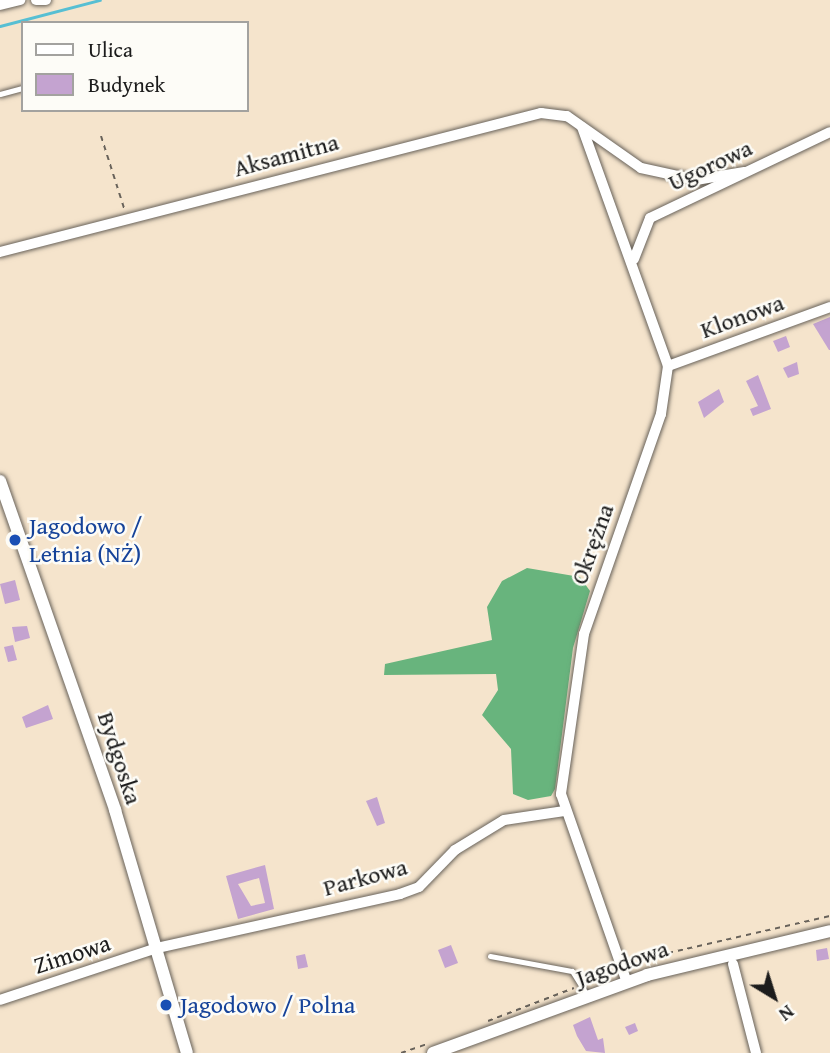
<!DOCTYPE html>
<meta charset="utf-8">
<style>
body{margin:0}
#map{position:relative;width:830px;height:1053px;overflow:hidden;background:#f5e4cc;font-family:"Gentium Book Plus",serif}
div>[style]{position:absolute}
.forest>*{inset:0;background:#68b47d}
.stream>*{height:2.5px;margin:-1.25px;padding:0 1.25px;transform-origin:1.25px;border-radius:1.25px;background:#57bfd3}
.building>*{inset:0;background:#c4a3d0}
.path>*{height:2px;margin-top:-1px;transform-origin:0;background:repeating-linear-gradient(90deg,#68625a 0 5px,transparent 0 10px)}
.roads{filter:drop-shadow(0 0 2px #68625a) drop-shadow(0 0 2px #68625a)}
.service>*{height:5px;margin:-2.5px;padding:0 2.5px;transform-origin:2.5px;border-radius:2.5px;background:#fff}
.minor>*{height:10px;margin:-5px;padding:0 5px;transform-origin:5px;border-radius:5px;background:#fff}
.tertiary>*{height:12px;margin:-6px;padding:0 6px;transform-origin:6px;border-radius:6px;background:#fff}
.dots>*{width:19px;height:19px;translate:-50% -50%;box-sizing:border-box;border:4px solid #fdfcf7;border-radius:50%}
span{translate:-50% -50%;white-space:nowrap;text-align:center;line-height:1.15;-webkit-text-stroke:5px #fdfcf7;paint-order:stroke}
.street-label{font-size:24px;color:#1c1c1c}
.transit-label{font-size:24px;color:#164399}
.left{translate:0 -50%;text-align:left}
.legend{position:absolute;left:21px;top:21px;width:228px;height:91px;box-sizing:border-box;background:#fdfcf7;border:2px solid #a3a29f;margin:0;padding:9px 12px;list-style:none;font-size:21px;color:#1c1c1c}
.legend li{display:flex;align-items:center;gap:14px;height:35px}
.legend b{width:35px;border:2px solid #a3a29f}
.north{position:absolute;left:739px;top:962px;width:70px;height:70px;-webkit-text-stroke:5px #fdfcf7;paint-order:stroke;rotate:142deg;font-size:19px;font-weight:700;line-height:28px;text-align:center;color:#1c1c1c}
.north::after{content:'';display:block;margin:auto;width:24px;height:32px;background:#1c1c1c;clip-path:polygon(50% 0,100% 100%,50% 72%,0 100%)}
</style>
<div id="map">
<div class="forest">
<div style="clip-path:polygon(527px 568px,580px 577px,590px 591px,573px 648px,555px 789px,551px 796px,528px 800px,513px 794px,511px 749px,482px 715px,498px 690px,496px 674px,384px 675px,385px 664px,492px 640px,487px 607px,502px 581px)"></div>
</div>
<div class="stream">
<div style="left:0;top:26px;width:103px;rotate:-14.6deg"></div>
</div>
<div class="building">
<div style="clip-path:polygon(830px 317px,830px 350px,829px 350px,813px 324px)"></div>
<div style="clip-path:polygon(786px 336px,790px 347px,778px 352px,773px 341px)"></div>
<div style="clip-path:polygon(797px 362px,799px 374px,788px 378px,783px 368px)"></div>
<div style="clip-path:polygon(758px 375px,771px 409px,753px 416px,750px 409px,758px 406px,746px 381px)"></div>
<div style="clip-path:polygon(719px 389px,724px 402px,704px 418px,698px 402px)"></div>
<div style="clip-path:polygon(15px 580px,20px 600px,5px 604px,0 584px)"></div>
<div style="clip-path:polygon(27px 626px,30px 638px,15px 642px,12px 627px)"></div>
<div style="clip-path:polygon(13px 645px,17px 660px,8px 662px,4px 647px)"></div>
<div style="clip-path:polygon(48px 705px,53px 719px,26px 728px,22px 717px)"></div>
<div style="clip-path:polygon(377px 797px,385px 823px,377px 826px,366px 801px)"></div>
<div style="clip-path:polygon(evenodd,265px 865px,274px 909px,238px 919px,226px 876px,265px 865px,259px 878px,265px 903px,251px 906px,238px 884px,259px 878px)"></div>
<div style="clip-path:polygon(451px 945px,458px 963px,445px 968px,438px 950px)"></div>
<div style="clip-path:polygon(827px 948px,829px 959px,817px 961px,816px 950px)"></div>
<div style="clip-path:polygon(305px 954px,308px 967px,298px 969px,296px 956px)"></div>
<div style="clip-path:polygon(590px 1017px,598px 1040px,603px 1038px,605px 1053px,586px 1051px,577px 1036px,573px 1025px)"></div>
<div style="clip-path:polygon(635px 1023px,638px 1031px,629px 1035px,625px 1027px)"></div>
</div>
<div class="path">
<div style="left:101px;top:136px;width:79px;rotate:72.3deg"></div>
<div style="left:629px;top:962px;width:206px;rotate:-12.9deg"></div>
<div style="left:589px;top:982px;width:25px;rotate:-26deg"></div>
<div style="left:488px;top:1021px;width:92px;rotate:-21deg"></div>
<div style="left:401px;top:1053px;width:28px;rotate:-19deg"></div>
</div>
<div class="roads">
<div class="service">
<div style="left:0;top:94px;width:24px;rotate:-15deg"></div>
<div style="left:490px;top:956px;width:83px;rotate:10.4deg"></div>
<div style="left:572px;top:971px;width:31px;rotate:58deg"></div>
</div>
<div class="minor">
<div style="left:36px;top:0;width:10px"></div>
<div style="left:0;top:5px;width:21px;rotate:-14deg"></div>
<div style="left:582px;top:127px;width:254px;rotate:70.2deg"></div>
<div style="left:668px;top:366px;width:49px;rotate:98.3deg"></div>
<div style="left:661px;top:414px;width:233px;rotate:109.3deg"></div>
<div style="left:584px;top:634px;width:162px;rotate:98.2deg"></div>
<div style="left:561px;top:794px;width:199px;rotate:70.7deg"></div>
<div style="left:0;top:252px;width:559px;rotate:-14.41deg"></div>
<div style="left:541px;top:113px;width:26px;rotate:7deg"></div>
<div style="left:567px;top:116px;width:90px;rotate:35.1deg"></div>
<div style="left:641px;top:168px;width:56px;rotate:12.3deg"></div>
<div style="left:696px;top:180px;width:49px;rotate:-9.5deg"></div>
<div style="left:634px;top:259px;width:44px;rotate:-68.7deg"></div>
<div style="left:650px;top:218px;width:199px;rotate:-25.5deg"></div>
<div style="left:668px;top:366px;width:172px;rotate:-20deg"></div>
<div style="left:733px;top:964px;width:92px;rotate:75.5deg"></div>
<div style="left:0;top:1000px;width:165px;rotate:-18.3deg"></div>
<div style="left:157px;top:948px;width:249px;rotate:-12.5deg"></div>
<div style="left:400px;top:894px;width:20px;rotate:-20deg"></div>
<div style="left:419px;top:887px;width:52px;rotate:-45.8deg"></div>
<div style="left:455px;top:850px;width:57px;rotate:-31.5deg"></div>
<div style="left:504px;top:820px;width:61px;rotate:-8.5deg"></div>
</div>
<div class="tertiary">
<div style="left:0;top:481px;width:349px;rotate:70.7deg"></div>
<div style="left:115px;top:810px;width:253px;rotate:73.5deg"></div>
<div style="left:433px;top:1053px;width:228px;rotate:-20deg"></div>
<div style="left:647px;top:975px;width:188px;rotate:-13.5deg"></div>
</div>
</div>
<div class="dots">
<div style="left:15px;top:540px;background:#1a4fb4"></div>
<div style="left:166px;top:1005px;background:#1a4fb4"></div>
</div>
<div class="street-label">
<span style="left:286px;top:155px;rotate:-15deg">Aksamitna</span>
<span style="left:710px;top:165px;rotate:-25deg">Ugorowa</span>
<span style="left:742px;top:316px;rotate:-20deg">Klonowa</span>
<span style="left:592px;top:544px;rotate:-70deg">Okrężna</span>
<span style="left:120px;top:758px;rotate:72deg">Bydgoska</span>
<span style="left:365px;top:877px;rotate:-15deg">Parkowa</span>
<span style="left:72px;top:954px;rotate:-18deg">Zimowa</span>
<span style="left:622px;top:963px;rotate:-19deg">Jagodowa</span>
</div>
<div class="transit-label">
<span class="left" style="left:29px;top:540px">Jagodowo /<br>Letnia (NŻ)</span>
<span class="left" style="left:180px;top:1005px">Jagodowo / Polna</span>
</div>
<ul class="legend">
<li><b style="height:9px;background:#fff"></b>Ulica</li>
<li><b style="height:19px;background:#c4a3d0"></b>Budynek</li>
</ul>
<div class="north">N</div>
</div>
